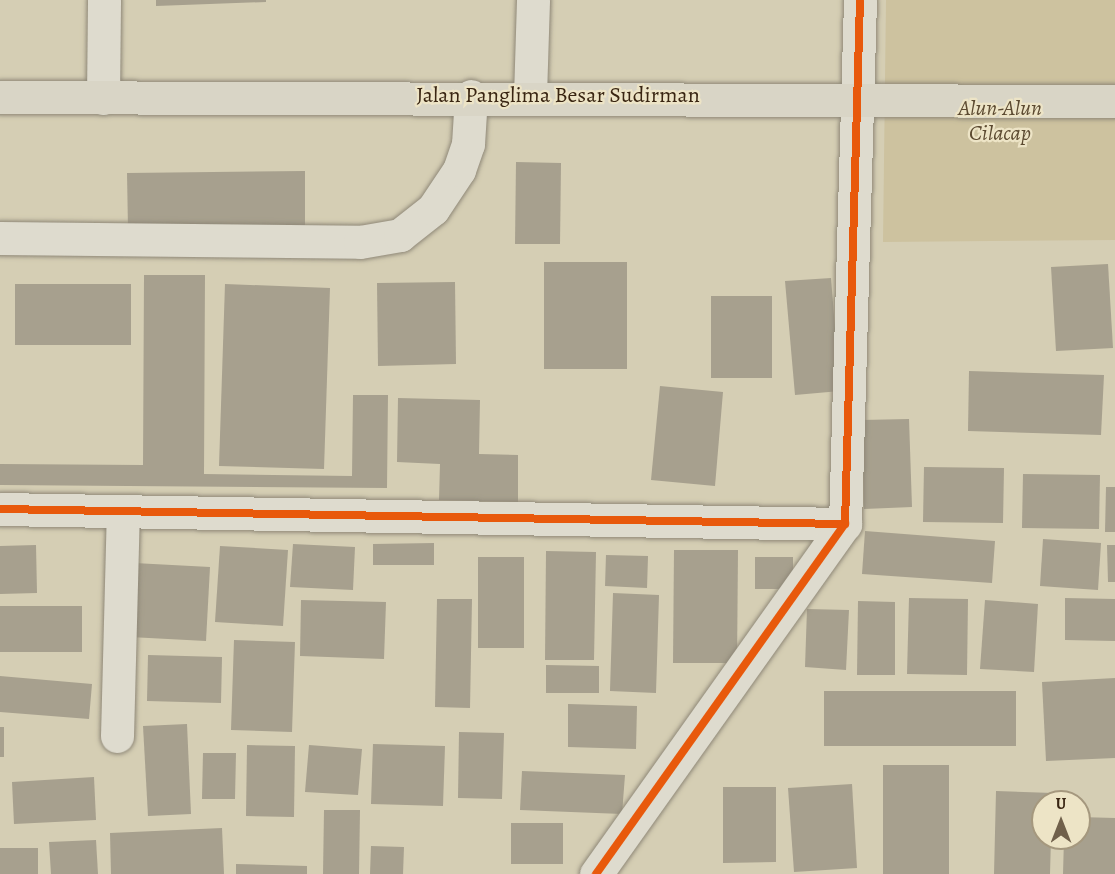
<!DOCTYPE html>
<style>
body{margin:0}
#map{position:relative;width:1115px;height:874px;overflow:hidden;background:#d5ceb4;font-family:Alegreya,serif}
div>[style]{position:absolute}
.green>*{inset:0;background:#cdc29f}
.building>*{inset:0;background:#a7a08e}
.roads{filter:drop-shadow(0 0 2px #8f8878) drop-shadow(0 0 2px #8f8878)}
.minor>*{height:33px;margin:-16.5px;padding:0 16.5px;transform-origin:16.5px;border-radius:16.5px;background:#dedbce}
.major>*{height:33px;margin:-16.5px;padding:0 16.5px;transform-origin:16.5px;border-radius:16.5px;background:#d9d5c6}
.cycleway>*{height:8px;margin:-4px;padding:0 4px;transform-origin:4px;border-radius:4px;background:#e8590c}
span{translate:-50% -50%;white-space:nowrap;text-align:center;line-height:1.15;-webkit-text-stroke:4.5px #ede4c6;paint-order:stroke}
.street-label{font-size:22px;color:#392512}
.park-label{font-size:22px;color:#5c4a31;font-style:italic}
.north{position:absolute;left:1031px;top:790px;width:60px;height:60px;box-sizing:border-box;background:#ede4c6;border:2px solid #a5987e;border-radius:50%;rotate:0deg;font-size:16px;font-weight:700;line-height:24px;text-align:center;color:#392512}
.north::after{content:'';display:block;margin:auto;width:21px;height:27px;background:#70604b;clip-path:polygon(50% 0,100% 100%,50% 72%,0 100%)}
</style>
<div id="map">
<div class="green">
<div style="clip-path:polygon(886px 0,1115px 0,1115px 240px,883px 242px)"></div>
</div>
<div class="building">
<div style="clip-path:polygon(156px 0,266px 0,266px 2px,156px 6px)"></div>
<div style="clip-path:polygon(516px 162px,561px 163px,560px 244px,515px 244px)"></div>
<div style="clip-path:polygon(305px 171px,305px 227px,128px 229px,127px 173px)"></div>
<div style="clip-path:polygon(544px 262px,627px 262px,627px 369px,544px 369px)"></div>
<div style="clip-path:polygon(1108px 264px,1113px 348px,1056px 351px,1051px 267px)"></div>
<div style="clip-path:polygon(144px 275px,205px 275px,204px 474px,352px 476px,353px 395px,388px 395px,387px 488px,0 485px,0 464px,143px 465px)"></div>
<div style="clip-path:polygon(831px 278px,840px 391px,795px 395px,785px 281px)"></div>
<div style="clip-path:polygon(455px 282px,456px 364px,378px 366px,377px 283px)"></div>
<div style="clip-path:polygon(15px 284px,131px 284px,131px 345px,15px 345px)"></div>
<div style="clip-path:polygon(225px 284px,330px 288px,324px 469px,219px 466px)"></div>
<div style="clip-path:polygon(711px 296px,772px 296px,772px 378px,711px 378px)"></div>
<div style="clip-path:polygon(969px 371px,1104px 375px,1101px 435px,968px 431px)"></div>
<div style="clip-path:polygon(660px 386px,723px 392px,715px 486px,651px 480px)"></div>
<div style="clip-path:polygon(398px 398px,480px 400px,479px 454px,518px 455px,518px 502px,439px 500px,440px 464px,397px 462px)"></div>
<div style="clip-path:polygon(909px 419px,912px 507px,864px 509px,862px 420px)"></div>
<div style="clip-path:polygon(924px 467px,1004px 468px,1003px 523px,923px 522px)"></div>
<div style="clip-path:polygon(1023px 474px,1100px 475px,1099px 529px,1022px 528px)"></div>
<div style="clip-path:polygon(1106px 487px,1115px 487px,1115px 532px,1105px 532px)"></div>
<div style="clip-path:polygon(865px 531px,995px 541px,992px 583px,862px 574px)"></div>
<div style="clip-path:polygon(1043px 539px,1101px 543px,1098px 590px,1040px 586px)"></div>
<div style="clip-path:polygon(434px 543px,434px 565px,373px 565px,373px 544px)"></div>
<div style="clip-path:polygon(293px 544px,355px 547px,353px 590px,290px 587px)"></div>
<div style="clip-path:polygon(36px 545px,37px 593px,0 594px,0 546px)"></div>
<div style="clip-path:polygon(1107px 545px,1115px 545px,1115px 582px,1108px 582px)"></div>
<div style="clip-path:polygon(220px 546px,288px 550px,283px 626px,215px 622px)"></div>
<div style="clip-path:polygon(674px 550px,738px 550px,737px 663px,673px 663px)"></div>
<div style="clip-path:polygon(546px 551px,596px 552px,594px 660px,545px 660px)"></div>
<div style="clip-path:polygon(606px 555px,648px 556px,647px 588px,605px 586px)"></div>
<div style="clip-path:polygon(478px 557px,524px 557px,524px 648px,478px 648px)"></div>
<div style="clip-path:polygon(755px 557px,793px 557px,793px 589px,755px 589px)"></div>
<div style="clip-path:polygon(134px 563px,210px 567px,206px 641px,130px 637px)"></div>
<div style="clip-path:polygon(613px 593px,659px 595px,656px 693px,610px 691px)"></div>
<div style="clip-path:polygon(909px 598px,968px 599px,967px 675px,907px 674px)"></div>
<div style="clip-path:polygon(1065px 598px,1115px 599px,1115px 641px,1065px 640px)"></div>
<div style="clip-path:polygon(437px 599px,472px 599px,470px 708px,435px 707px)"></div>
<div style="clip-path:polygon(301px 600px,386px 602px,384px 659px,300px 656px)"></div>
<div style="clip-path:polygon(985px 600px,1038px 604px,1034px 672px,980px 669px)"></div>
<div style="clip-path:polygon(858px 601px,895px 602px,895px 675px,857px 675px)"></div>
<div style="clip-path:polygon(0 606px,82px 606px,82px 652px,0 652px)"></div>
<div style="clip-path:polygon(807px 609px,849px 610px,846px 670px,805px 667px)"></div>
<div style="clip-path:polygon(234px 640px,295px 642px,292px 732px,231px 730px)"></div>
<div style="clip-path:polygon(148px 655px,222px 657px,221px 703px,147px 701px)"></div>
<div style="clip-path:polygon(546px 665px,599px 666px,599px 693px,546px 693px)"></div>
<div style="clip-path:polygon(0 676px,92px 684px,89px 719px,0 712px)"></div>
<div style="clip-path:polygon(1115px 678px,1115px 758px,1046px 761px,1042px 682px)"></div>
<div style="clip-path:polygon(824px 691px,1016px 691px,1016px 746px,824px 746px)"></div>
<div style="clip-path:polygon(568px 704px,637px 706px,636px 749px,568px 747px)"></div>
<div style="clip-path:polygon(187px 724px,191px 814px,148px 816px,143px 726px)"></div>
<div style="clip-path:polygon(0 727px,4px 727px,4px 757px,0 757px)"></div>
<div style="clip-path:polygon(459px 732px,504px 733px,502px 799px,458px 798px)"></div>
<div style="clip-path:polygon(373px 744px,445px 746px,443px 806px,371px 804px)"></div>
<div style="clip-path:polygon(247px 745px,295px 746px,294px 817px,246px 816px)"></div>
<div style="clip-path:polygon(309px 745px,362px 749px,358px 795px,305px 792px)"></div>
<div style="clip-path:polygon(203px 753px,236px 753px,235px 799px,202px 799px)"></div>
<div style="clip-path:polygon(883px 765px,949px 765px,949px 874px,883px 874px)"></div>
<div style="clip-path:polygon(522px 771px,625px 775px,622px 814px,520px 810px)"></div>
<div style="clip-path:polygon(94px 777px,96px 820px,14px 824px,12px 782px)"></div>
<div style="clip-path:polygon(852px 784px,857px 868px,794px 872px,788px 788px)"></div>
<div style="clip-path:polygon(723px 787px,776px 787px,776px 862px,723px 863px)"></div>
<div style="clip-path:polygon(996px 791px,1053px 793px,1053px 802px,1043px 802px,1043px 838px,1051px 838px,1050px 874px,994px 874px)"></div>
<div style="clip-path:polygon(324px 810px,360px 810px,359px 874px,323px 874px)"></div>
<div style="clip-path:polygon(1079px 817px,1115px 818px,1115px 874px,1063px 874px,1064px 838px,1079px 838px)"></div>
<div style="clip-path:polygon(511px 823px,563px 823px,563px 864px,511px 864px)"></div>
<div style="clip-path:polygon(222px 828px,224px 874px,111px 874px,110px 833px)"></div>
<div style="clip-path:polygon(96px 840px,98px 874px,51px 874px,49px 842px)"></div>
<div style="clip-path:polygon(371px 846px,404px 847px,403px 874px,370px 874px)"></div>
<div style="clip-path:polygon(0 848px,38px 848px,38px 874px,0 874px)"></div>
<div style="clip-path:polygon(236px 864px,307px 866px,307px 874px,236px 874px)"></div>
</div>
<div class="roads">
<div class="minor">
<div style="left:530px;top:96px;width:96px;rotate:-88.2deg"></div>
<div style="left:103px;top:98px;width:98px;rotate:-89.4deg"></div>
<div style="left:0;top:238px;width:360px;rotate:0.6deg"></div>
<div style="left:360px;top:242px;width:41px;rotate:-9.9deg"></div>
<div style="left:400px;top:235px;width:42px;rotate:-38.2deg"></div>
<div style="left:433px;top:209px;width:47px;rotate:-56.3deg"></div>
<div style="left:459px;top:170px;width:28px;rotate:-71deg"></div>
<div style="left:468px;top:144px;width:48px;rotate:-86.4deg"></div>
<div style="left:0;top:509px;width:845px;rotate:1.02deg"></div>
<div style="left:117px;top:736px;width:224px;rotate:-88.5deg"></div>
<div style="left:596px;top:874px;width:430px;rotate:-54.6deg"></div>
<div style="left:845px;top:524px;width:524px;rotate:-88.36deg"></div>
</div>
<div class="major">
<div style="left:0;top:97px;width:1115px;rotate:0.21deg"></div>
</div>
</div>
<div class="cycleway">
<div style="left:0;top:509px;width:845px;rotate:1.02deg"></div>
<div style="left:596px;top:874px;width:430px;rotate:-54.6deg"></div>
<div style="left:845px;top:524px;width:524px;rotate:-88.36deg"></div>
</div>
<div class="street-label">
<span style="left:558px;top:96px">Jalan Panglima Besar Sudirman</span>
</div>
<div class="park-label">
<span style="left:1000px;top:121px">Alun-Alun<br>Cilacap</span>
</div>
<div class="north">U</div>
</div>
